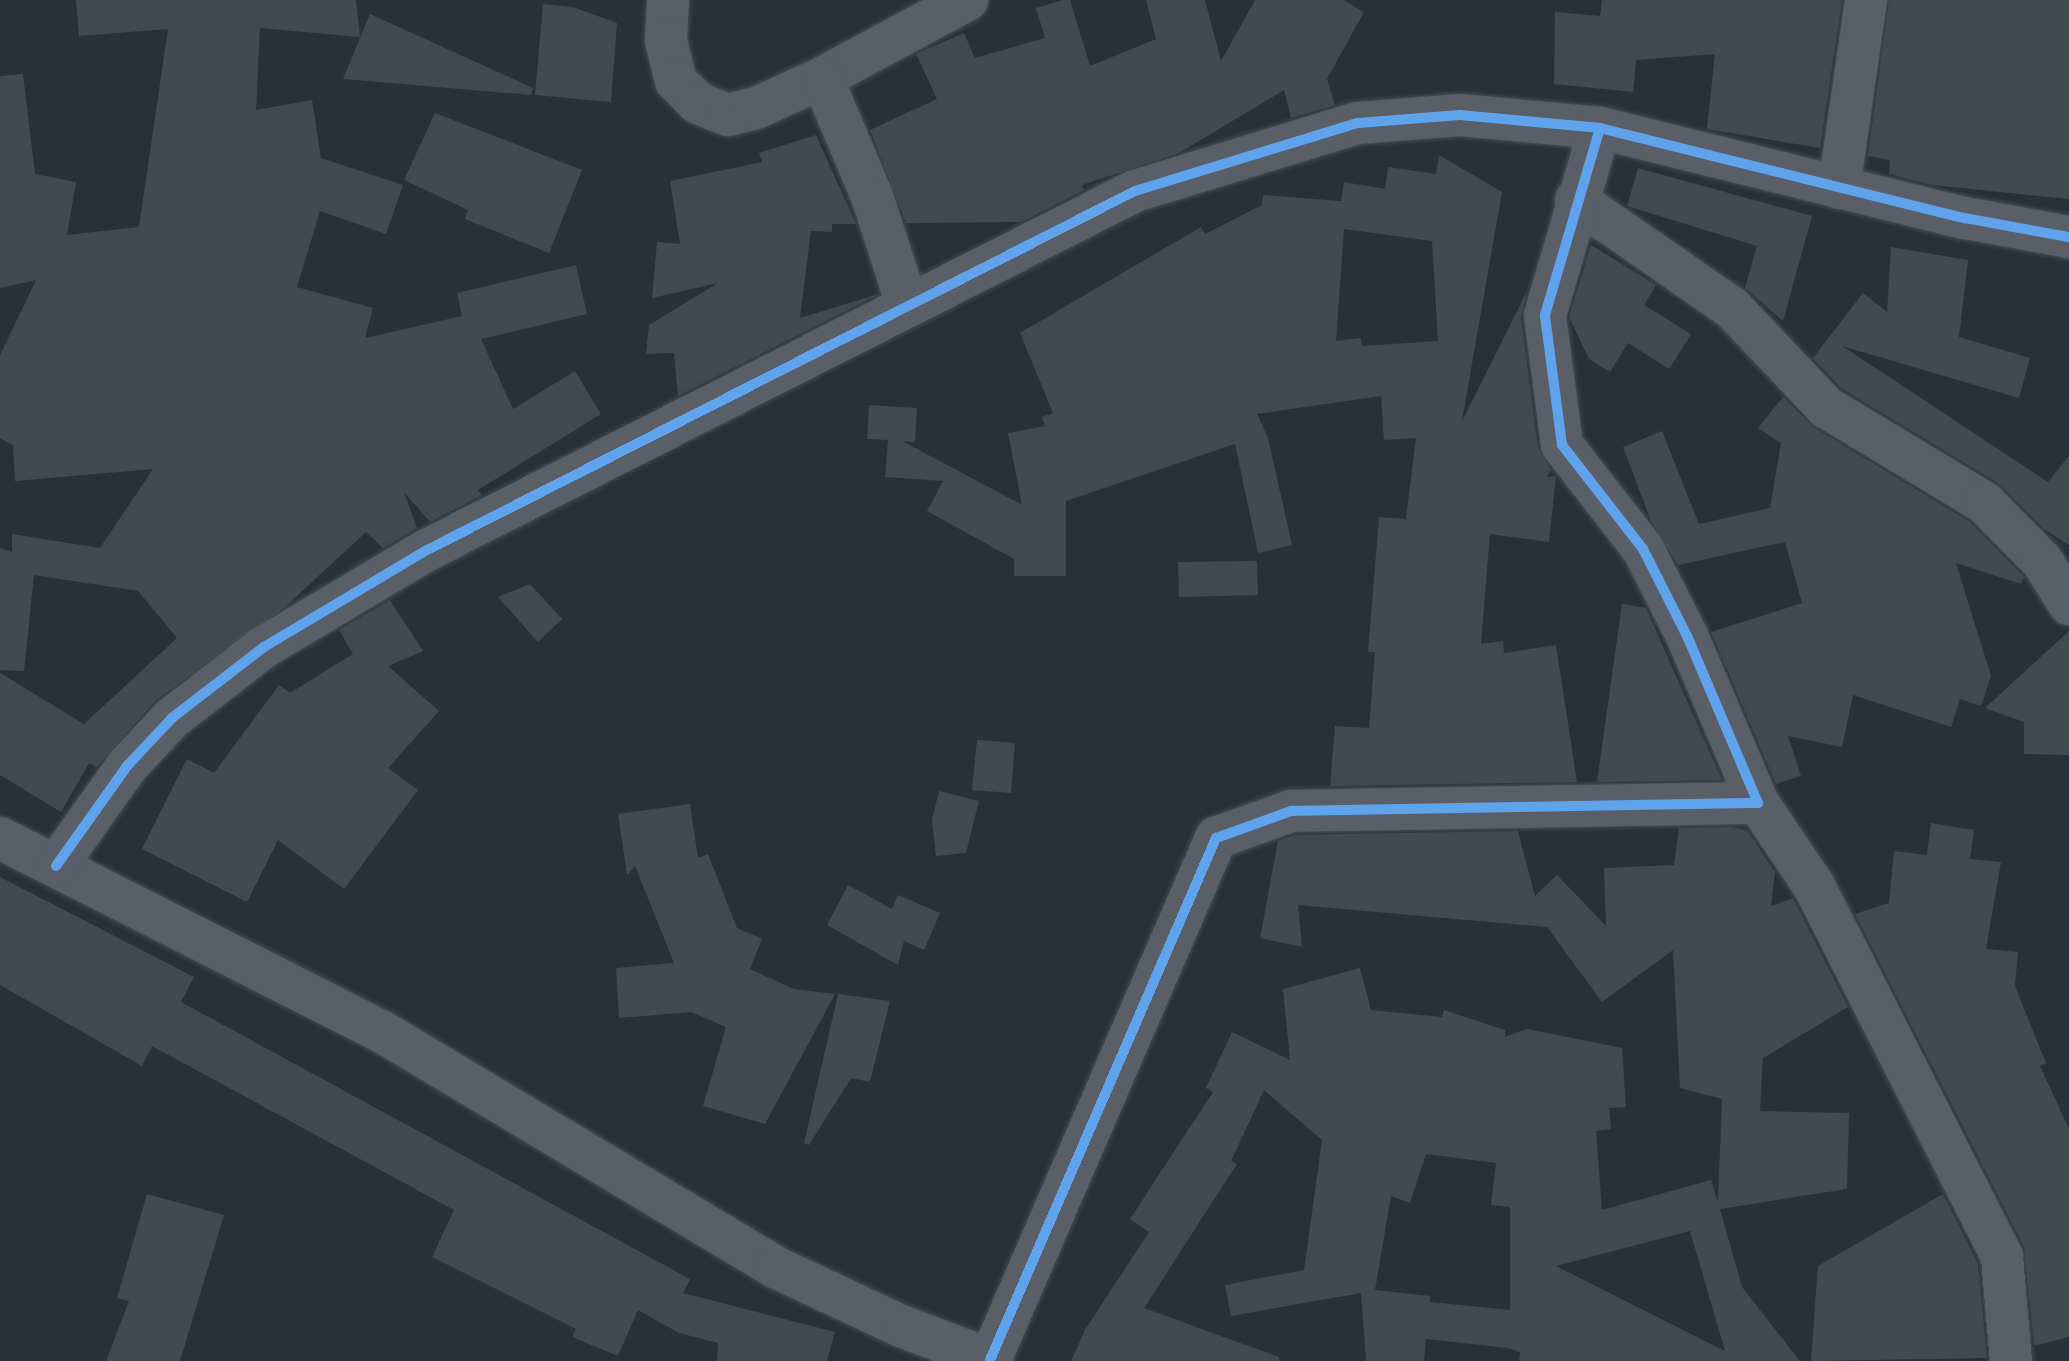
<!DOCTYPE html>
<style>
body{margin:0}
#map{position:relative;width:2069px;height:1361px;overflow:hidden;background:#2a3038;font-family:"Asap Condensed",sans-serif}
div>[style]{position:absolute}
.building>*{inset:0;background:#444950}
.roads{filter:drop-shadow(0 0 2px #484c53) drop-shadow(0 0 2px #484c53)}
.minor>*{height:42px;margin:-21px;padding:0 21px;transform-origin:21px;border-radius:21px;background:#5a5e66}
.cycleway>*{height:10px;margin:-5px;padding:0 5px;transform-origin:5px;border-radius:5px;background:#60a3ed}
span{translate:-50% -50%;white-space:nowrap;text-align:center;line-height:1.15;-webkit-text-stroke:7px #1d2633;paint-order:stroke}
</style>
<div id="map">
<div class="building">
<div style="clip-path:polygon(76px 0,356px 0,360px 37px,260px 28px,256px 110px,312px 100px,321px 158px,403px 185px,386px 234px,320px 211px,297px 287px,373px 308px,365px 338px,462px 316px,457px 293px,576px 265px,587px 314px,481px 339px,513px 409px,575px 371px,601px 414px,478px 490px,482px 495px,430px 522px,404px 492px,417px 528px,383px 548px,366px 532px,285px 607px,155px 701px,97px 767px,89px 763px,61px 812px,0 775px,0 673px,84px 724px,177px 638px,138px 591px,34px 575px,24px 671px,0 670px,0 548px,12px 552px,12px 534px,100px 548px,153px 469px,15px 481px,13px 445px,0 438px,0 355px,36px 280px,0 288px,0 76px,23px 74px,35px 174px,76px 182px,67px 235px,139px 227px,168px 29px,79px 36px)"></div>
<div style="clip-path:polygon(1063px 0,1070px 0,1090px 66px,1156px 39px,1146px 0,1205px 0,1221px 61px,1255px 0,1343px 0,1364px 12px,1327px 79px,1335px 105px,1291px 118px,1284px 90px,1179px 153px,1082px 185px,1084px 190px,1021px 222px,906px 223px,870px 130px,937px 99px,916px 54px,964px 33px,975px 58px,1045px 38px,1036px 8px)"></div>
<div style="clip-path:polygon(1602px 0,1842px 0,1820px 148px,1707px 129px,1715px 54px,1636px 60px,1633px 92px,1554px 84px,1555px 12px,1600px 16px)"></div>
<div style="clip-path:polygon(1889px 0,2069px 0,2069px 199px,1932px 185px,1889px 174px,1890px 160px,1868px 156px)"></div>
<div style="clip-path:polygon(543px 4px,573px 7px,617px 23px,611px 102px,535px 95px)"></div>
<div style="clip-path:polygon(370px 14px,533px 88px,531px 95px,343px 79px)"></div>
<div style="clip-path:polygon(435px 113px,582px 170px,549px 253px,465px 219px,468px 210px,404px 180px)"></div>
<div style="clip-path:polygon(816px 135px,856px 224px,832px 224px,832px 232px,811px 231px,800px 318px,879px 294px,678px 396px,674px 353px,646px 354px,649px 325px,718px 283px,652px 298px,657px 242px,680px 244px,670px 181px,762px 162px,759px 153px)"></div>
<div style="clip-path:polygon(evenodd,1439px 155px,1502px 192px,1462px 421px,1527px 291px,1521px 318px,1538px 448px,1551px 470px,1547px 477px,1556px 476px,1549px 542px,1490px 534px,1481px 644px,1503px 641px,1504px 653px,1556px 645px,1577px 782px,1330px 786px,1335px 726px,1369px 728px,1375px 652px,1368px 652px,1379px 517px,1406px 519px,1416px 438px,1384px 440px,1381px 396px,1257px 414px,1268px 438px,1292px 545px,1258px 553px,1235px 444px,1066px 501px,1066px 576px,1014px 576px,1014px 559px,927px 511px,943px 481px,885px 477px,888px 440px,867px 439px,869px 405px,917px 408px,915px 442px,902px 441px,1022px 505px,1008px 433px,1045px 426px,1042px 417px,1053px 413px,1020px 333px,1201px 227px,1205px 234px,1262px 205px,1263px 195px,1341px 201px,1344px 182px,1385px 189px,1388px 167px,1436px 174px,1439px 155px,1344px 229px,1432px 241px,1438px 341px,1362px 346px,1361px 338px,1336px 341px,1344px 229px)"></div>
<div style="clip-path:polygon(1638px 168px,1812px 216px,1783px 321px,1745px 288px,1757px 246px,1627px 206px)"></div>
<div style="clip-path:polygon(1591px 245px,1656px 285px,1644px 305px,1691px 334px,1669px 369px,1628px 343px,1610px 372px,1589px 359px,1569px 317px)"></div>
<div style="clip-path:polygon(1891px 247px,1968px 260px,1959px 337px,2030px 358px,2019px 398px,1842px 346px,2048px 482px,2069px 456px,2069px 545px,2044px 529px,1998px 483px,1841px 388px,1813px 358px,1863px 293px,1887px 312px)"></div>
<div style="clip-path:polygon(1783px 397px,1813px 427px,1970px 522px,2024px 577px,2021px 584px,1956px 563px,1991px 676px,1981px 706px,1960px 699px,1951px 727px,1853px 695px,1842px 747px,1788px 736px,1801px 776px,1776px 784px,1711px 632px,1802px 603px,1785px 542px,1678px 565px,1651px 521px,1623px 447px,1662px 431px,1699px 524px,1770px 508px,1781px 443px,1758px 428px)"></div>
<div style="clip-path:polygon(1257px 561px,1258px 595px,1179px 597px,1178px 562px)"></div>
<div style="clip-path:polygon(530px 584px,562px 619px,538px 642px,498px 597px)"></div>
<div style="clip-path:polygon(390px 600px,423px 651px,388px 666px,439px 711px,388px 768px,418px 790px,344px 889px,278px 840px,247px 902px,142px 849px,187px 759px,214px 773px,279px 685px,290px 693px,353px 654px,339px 630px)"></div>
<div style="clip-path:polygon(1622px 604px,1646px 608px,1722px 780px,1597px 782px)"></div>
<div style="clip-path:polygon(2069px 631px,2069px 755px,2024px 754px,2024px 722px,1985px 708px)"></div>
<div style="clip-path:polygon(977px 740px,1015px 743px,1011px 793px,972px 790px)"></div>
<div style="clip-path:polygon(939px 791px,979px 801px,966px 853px,936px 856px,932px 820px)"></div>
<div style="clip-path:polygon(690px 804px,698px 858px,708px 854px,737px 928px,762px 939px,750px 969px,794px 989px,835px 994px,765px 1124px,703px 1106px,726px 1027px,691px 1012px,619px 1018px,616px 968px,674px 963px,635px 866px,627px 875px,618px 814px)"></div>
<div style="clip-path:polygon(1931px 823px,1974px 830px,1970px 859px,2001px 862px,1986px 949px,2018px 952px,2015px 986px,2046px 1063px,2040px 1066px,2069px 1129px,2069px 1337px,2034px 1346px,2024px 1247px,1855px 914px,1889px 903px,1894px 851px,1927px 855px)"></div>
<div style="clip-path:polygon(evenodd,1731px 827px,1747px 830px,1775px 872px,1771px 906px,1793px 898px,1848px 1007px,1763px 1058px,1760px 1111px,1849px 1113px,1847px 1189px,1720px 1209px,1742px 1287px,1800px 1361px,1519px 1361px,1520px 1352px,1508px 1348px,1426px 1339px,1424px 1361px,1366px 1361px,1361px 1293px,1231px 1316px,1225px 1285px,1304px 1270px,1322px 1140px,1264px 1090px,1231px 1161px,1237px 1164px,1144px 1308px,1279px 1357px,1279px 1361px,1071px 1361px,1085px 1330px,1149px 1232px,1130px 1219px,1213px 1092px,1206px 1088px,1232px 1032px,1290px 1060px,1283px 989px,1360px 968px,1371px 1010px,1442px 1017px,1444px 1010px,1505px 1030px,1505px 1037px,1527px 1029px,1622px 1048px,1626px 1107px,1609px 1108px,1611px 1129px,1596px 1131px,1602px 1210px,1711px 1180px,1718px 1202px,1722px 1099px,1680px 1088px,1673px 950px,1602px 1002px,1547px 927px,1298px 905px,1302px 947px,1260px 938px,1278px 841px,1295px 835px,1518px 831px,1535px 896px,1557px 875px,1606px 926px,1604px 868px,1674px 865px,1679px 828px,1731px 827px,1426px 1154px,1496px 1163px,1491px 1205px,1510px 1207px,1510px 1310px,1430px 1302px,1430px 1296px,1375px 1290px,1391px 1196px,1410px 1203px,1426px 1154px,1731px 827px,1690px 1231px,1725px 1351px,1556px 1266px,1690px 1231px)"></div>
<div style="clip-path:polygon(0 877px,194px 977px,181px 1002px,690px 1279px,683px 1293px,835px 1332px,827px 1361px,717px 1361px,718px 1343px,679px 1333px,638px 1310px,618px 1356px,572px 1337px,576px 1329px,432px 1257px,454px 1210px,152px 1046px,142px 1066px,0 985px)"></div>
<div style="clip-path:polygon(848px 885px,892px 909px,898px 895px,940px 913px,924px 950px,904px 941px,898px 965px,827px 925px)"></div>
<div style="clip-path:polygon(838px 994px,890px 1001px,870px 1082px,851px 1078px,809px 1145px,804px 1143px)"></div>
<div style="clip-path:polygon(147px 1194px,224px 1215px,180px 1361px,106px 1361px,129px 1301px,117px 1298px)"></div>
<div style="clip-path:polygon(1943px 1194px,1978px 1264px,1987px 1358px,1811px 1361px,1818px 1266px)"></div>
</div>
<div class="roads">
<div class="minor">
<div style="left:668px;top:0;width:41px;rotate:92.8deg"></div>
<div style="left:666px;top:41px;width:41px;rotate:76deg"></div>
<div style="left:676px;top:81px;width:31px;rotate:45deg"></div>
<div style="left:698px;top:103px;width:32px;rotate:22deg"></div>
<div style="left:728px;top:115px;width:29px;rotate:-14deg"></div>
<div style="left:756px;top:108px;width:72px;rotate:-24.4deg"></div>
<div style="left:822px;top:78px;width:165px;rotate:-28.3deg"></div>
<div style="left:822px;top:78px;width:131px;rotate:67.1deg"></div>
<div style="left:873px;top:199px;width:110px;rotate:72.1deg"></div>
<div style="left:1839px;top:188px;width:190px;rotate:-81.8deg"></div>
<div style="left:1576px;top:200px;width:190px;rotate:34.7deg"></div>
<div style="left:1732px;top:308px;width:137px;rotate:46.5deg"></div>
<div style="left:1826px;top:407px;width:186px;rotate:31.1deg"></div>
<div style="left:1985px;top:503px;width:81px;rotate:45.5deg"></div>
<div style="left:2042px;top:561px;width:51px;rotate:57.9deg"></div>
<div style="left:1758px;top:803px;width:100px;rotate:56deg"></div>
<div style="left:1814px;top:886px;width:416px;rotate:63.1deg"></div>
<div style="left:2002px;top:1257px;width:104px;rotate:85.1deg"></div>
<div style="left:0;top:838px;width:427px;rotate:26.9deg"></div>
<div style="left:381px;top:1031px;width:459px;rotate:30.9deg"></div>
<div style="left:775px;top:1267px;width:139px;rotate:25.1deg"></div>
<div style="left:901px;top:1326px;width:98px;rotate:20.8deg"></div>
<div style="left:56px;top:866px;width:123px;rotate:-54.6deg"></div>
<div style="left:127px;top:766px;width:66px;rotate:-46.8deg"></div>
<div style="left:172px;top:718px;width:116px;rotate:-37.7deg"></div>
<div style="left:264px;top:647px;width:187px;rotate:-30.8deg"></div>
<div style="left:425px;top:551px;width:796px;rotate:-26.89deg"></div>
<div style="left:1135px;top:191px;width:233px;rotate:-17deg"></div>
<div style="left:1358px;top:123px;width:102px;rotate:-4.5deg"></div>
<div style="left:1460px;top:115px;width:141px;rotate:5.3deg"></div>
<div style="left:1600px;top:128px;width:376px;rotate:13.9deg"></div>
<div style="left:1965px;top:218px;width:106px;rotate:10.4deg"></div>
<div style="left:990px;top:1360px;width:569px;rotate:-66.59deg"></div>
<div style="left:1216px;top:838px;width:80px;rotate:-19.8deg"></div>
<div style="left:1291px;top:811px;width:467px;rotate:-1deg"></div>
<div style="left:1758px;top:803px;width:181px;rotate:-113deg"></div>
<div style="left:1687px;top:636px;width:97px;rotate:-116.8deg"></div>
<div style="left:1643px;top:549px;width:132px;rotate:-127.9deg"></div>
<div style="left:1562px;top:445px;width:131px;rotate:-97.5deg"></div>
<div style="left:1545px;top:315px;width:195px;rotate:-73.6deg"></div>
</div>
</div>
<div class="cycleway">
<div style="left:56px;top:866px;width:123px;rotate:-54.6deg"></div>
<div style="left:127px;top:766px;width:66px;rotate:-46.8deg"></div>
<div style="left:172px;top:718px;width:116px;rotate:-37.7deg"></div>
<div style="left:264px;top:647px;width:187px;rotate:-30.8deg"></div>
<div style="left:425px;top:551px;width:796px;rotate:-26.89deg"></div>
<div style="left:1135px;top:191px;width:233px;rotate:-17deg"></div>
<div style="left:1358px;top:123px;width:102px;rotate:-4.5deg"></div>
<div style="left:1460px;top:115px;width:141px;rotate:5.3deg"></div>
<div style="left:1600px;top:128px;width:376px;rotate:13.9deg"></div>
<div style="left:1965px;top:218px;width:106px;rotate:10.4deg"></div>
<div style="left:990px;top:1360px;width:569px;rotate:-66.59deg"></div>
<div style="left:1216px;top:838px;width:80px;rotate:-19.8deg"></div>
<div style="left:1291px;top:811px;width:467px;rotate:-1deg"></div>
<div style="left:1758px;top:803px;width:181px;rotate:-113deg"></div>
<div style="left:1687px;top:636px;width:97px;rotate:-116.8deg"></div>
<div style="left:1643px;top:549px;width:132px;rotate:-127.9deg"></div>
<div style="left:1562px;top:445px;width:131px;rotate:-97.5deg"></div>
<div style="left:1545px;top:315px;width:195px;rotate:-73.6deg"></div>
</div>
</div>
